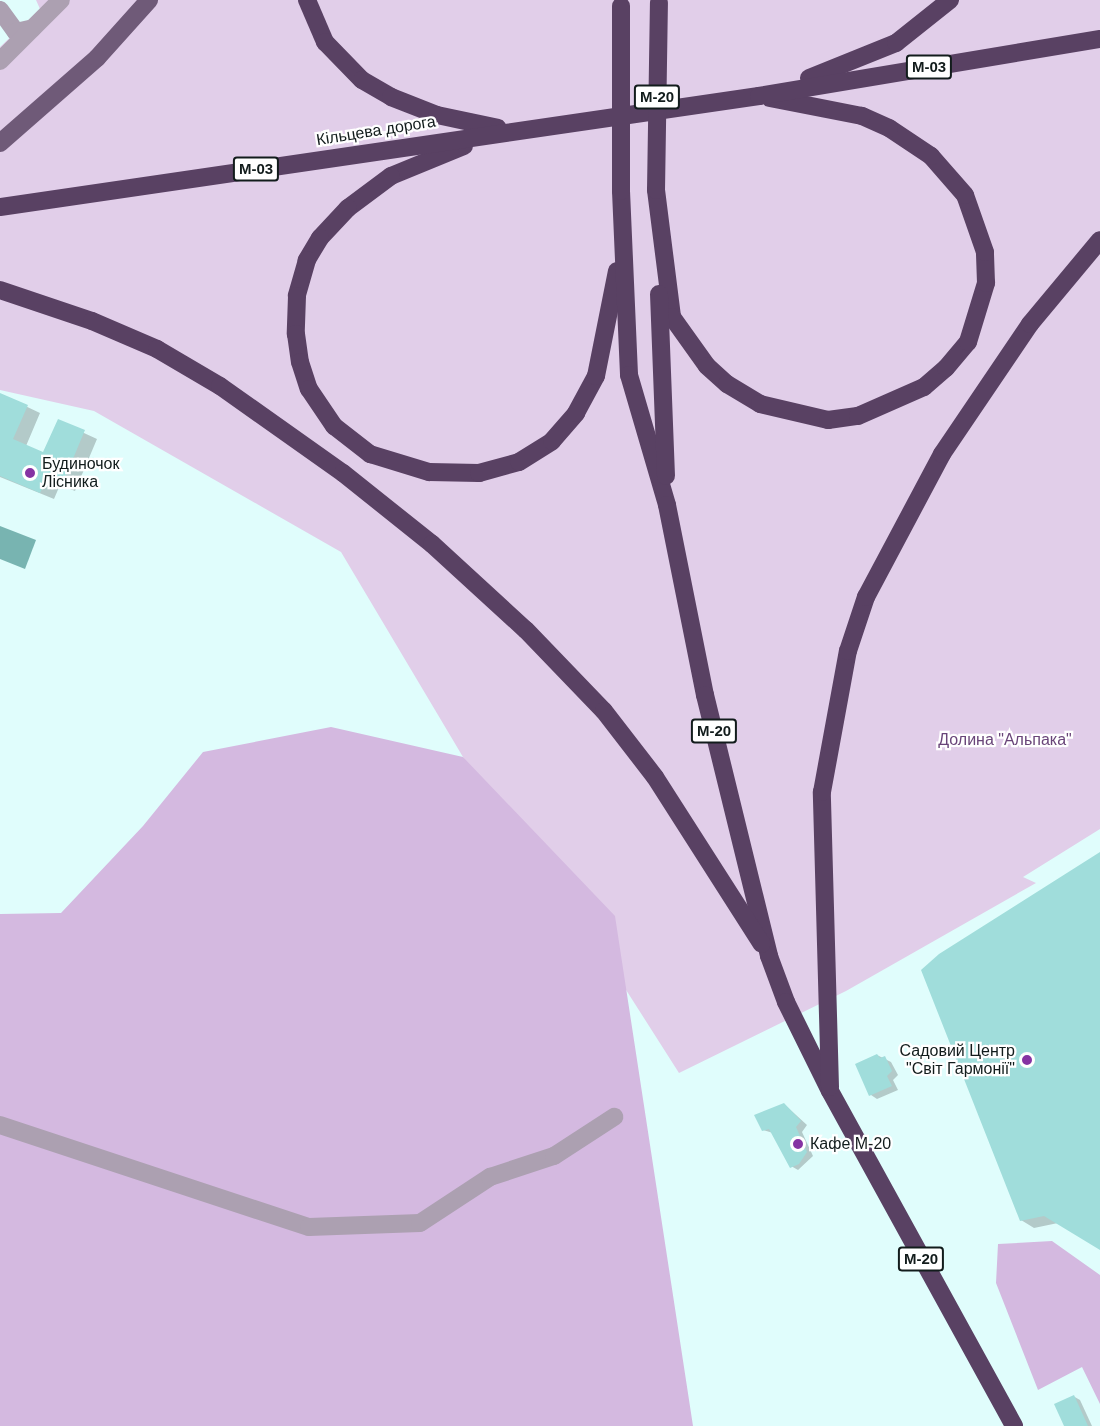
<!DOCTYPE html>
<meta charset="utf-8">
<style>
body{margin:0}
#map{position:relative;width:1100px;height:1426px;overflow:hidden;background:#e0fdfc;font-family:Arial,sans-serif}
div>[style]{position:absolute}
.green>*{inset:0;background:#e1cee9}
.forest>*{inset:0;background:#d4b9e0}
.water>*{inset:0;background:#78b4b1}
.shadow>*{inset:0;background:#0003}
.building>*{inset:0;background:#a0dddb}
.minor>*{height:18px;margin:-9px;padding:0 9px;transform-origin:9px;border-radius:9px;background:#aca0b1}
.major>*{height:18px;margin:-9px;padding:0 9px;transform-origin:9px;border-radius:9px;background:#6f5a78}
.highway>*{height:18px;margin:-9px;padding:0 9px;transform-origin:9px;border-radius:9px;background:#594163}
.highway-bridge>*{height:18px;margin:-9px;padding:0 9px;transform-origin:9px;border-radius:9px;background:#594163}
.dots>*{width:16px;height:16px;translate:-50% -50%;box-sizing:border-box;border:3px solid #fff;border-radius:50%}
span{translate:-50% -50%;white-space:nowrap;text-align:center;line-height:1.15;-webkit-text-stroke:4.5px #fff;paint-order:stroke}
.shield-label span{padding:2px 4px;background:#fff;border:2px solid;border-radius:4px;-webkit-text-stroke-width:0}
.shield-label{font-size:15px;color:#121c1c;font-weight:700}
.street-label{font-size:16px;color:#121c1c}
.poi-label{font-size:16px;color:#121c1c}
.left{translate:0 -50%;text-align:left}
.right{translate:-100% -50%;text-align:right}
.park-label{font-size:16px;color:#694579}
</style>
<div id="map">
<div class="green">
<div style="clip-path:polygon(36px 0,1100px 0,1100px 829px,1023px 877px,1036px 883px,846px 991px,679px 1073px,577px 913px,463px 757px,341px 552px,94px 411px,0 390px,0 47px,40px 9px)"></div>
</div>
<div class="forest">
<div style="clip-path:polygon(331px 727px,463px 757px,615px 916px,693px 1426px,0 1426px,0 914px,61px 913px,143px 826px,203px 752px)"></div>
<div style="clip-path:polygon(1052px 1241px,1100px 1275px,1100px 1404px,1082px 1367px,1038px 1390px,996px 1283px,998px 1244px)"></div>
</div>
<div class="water">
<div style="clip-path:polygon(0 526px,36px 540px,25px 569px,0 559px)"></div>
</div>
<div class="shadow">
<div style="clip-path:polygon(0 394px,40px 413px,26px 446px,44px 454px,58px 421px,97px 439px,75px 491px,60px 485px,54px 499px,0 477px)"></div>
<div style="clip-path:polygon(1100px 853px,1100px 1248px,1058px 1223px,1034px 1228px,1021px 1220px)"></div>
<div style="clip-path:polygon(877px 1055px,891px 1062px,898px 1075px,893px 1080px,898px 1090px,877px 1099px,871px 1095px)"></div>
<div style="clip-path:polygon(784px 1104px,807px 1125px,802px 1132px,813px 1156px,798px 1170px,791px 1166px,773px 1133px,763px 1130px)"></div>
<div style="clip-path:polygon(1073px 1396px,1080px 1400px,1092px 1426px,1066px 1426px)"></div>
</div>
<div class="building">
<div style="clip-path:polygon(0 393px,28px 405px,13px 439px,43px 452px,58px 419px,85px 430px,62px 485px,47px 479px,40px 493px,0 476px)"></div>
<div style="clip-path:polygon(1100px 852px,1100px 1250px,1044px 1216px,1020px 1221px,921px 970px,939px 954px)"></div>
<div style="clip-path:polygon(877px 1054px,880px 1058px,885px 1056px,892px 1071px,887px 1076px,892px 1086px,869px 1096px,855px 1064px)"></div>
<div style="clip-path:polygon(784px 1103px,801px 1121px,796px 1127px,807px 1152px,799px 1164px,790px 1168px,769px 1129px,762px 1131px,754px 1115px)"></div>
<div style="clip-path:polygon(1074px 1395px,1088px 1426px,1064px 1426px,1054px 1404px)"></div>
</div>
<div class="minor">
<div style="left:0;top:10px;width:27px;rotate:54deg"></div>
<div style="left:16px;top:32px;width:17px;rotate:-13deg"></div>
<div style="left:0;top:61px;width:86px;rotate:-45deg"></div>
<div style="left:0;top:1125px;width:325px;rotate:18.3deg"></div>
<div style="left:309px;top:1227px;width:111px;rotate:-2.1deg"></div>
<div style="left:420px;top:1223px;width:84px;rotate:-33.3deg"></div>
<div style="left:490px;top:1177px;width:67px;rotate:-18.2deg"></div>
<div style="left:554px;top:1156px;width:72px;rotate:-33deg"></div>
</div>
<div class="major">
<div style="left:0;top:143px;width:129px;rotate:-41.2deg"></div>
<div style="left:97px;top:58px;width:78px;rotate:-48.1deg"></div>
</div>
<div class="highway">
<div style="left:307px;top:0;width:46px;rotate:66.8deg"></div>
<div style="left:325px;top:42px;width:53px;rotate:45.8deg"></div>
<div style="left:362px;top:80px;width:34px;rotate:30deg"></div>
<div style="left:391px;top:97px;width:49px;rotate:21.4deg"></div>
<div style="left:437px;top:115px;width:62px;rotate:12deg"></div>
<div style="left:809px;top:78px;width:94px;rotate:-21.9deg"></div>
<div style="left:896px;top:43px;width:69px;rotate:-38.5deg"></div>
<div style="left:464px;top:146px;width:79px;rotate:157.7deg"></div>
<div style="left:391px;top:176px;width:54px;rotate:143.3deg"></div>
<div style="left:348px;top:208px;width:41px;rotate:133deg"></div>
<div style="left:320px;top:238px;width:26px;rotate:121deg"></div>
<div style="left:307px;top:260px;width:37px;rotate:106deg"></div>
<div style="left:297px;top:296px;width:38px;rotate:92deg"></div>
<div style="left:296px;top:334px;width:28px;rotate:82deg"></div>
<div style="left:300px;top:362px;width:28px;rotate:72deg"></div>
<div style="left:309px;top:389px;width:45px;rotate:56deg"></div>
<div style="left:334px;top:426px;width:46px;rotate:37.9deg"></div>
<div style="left:370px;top:454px;width:62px;rotate:17deg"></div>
<div style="left:429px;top:472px;width:50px;rotate:1.1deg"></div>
<div style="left:479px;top:473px;width:41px;rotate:-15.4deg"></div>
<div style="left:519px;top:462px;width:39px;rotate:-32deg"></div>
<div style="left:552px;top:441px;width:37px;rotate:-49deg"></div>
<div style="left:576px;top:413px;width:42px;rotate:-61.6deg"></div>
<div style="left:596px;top:376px;width:107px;rotate:-78.7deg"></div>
<div style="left:656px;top:190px;width:128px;rotate:82.8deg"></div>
<div style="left:672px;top:317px;width:60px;rotate:54.5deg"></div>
<div style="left:707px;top:366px;width:27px;rotate:42deg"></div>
<div style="left:727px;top:384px;width:39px;rotate:31deg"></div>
<div style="left:760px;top:404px;width:70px;rotate:13.2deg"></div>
<div style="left:828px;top:420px;width:30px;rotate:-8deg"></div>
<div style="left:858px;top:416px;width:72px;rotate:-23.7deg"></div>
<div style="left:924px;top:387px;width:29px;rotate:-41deg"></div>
<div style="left:946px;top:368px;width:34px;rotate:-50deg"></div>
<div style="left:968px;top:342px;width:62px;rotate:-73deg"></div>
<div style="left:986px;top:283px;width:31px;rotate:-92deg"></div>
<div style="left:985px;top:252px;width:60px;rotate:-109.3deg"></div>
<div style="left:965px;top:195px;width:52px;rotate:-131.1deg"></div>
<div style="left:931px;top:156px;width:50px;rotate:-146.3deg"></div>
<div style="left:889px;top:128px;width:30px;rotate:-156deg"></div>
<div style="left:862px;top:116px;width:94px;rotate:-168.9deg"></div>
<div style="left:621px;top:191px;width:184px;rotate:87.5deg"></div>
<div style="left:629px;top:375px;width:135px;rotate:73.7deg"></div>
<div style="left:667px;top:505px;width:194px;rotate:78.7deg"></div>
<div style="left:705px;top:695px;width:269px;rotate:76.2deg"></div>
<div style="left:769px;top:956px;width:49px;rotate:69.7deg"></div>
<div style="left:786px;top:1002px;width:99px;rotate:63.7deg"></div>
<div style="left:830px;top:1091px;width:382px;rotate:61.2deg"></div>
<div style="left:0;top:207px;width:767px;rotate:-8.32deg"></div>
<div style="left:759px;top:96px;width:346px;rotate:-9.5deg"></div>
<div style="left:0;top:290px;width:97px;rotate:18.6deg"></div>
<div style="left:92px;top:321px;width:71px;rotate:23.3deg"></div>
<div style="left:157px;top:349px;width:73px;rotate:30.4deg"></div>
<div style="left:220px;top:386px;width:151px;rotate:35.3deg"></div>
<div style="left:343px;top:473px;width:114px;rotate:38.6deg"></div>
<div style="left:432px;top:544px;width:127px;rotate:42.5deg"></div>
<div style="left:526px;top:630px;width:112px;rotate:46.1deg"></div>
<div style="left:604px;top:711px;width:83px;rotate:52.3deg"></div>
<div style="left:655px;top:777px;width:198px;rotate:57.4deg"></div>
<div style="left:659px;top:294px;width:182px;rotate:87.8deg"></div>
<div style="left:830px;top:1087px;width:295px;rotate:-91.6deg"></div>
<div style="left:822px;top:792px;width:143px;rotate:-79.6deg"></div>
<div style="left:848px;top:651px;width:57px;rotate:-71.6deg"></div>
<div style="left:866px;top:597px;width:162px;rotate:-62deg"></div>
<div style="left:942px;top:454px;width:157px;rotate:-55.9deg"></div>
<div style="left:1030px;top:324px;width:109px;rotate:-50.2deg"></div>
</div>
<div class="highway-bridge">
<div style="left:621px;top:6px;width:185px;rotate:90deg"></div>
<div style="left:656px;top:190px;width:187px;rotate:-89.1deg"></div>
</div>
<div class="dots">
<div style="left:30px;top:473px;background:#8533a3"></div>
<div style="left:1027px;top:1060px;background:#8533a3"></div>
<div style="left:798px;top:1144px;background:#8533a3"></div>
</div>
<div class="shield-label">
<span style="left:929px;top:67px">М-03</span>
<span style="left:657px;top:97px">М-20</span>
<span style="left:256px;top:169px">М-03</span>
<span style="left:714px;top:731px">М-20</span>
<span style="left:921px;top:1259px">М-20</span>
</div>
<div class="street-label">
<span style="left:376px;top:131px;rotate:-9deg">Кільцева дорога</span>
</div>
<div class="poi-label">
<span class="left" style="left:42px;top:473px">Будиночок<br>Лісника</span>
<span class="right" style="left:1015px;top:1060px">Садовий Центр<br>"Світ Гармонії"</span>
<span class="left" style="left:810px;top:1144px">Кафе М-20</span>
</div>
<div class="park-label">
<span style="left:1005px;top:740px">Долина "Альпака"</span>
</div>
</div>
